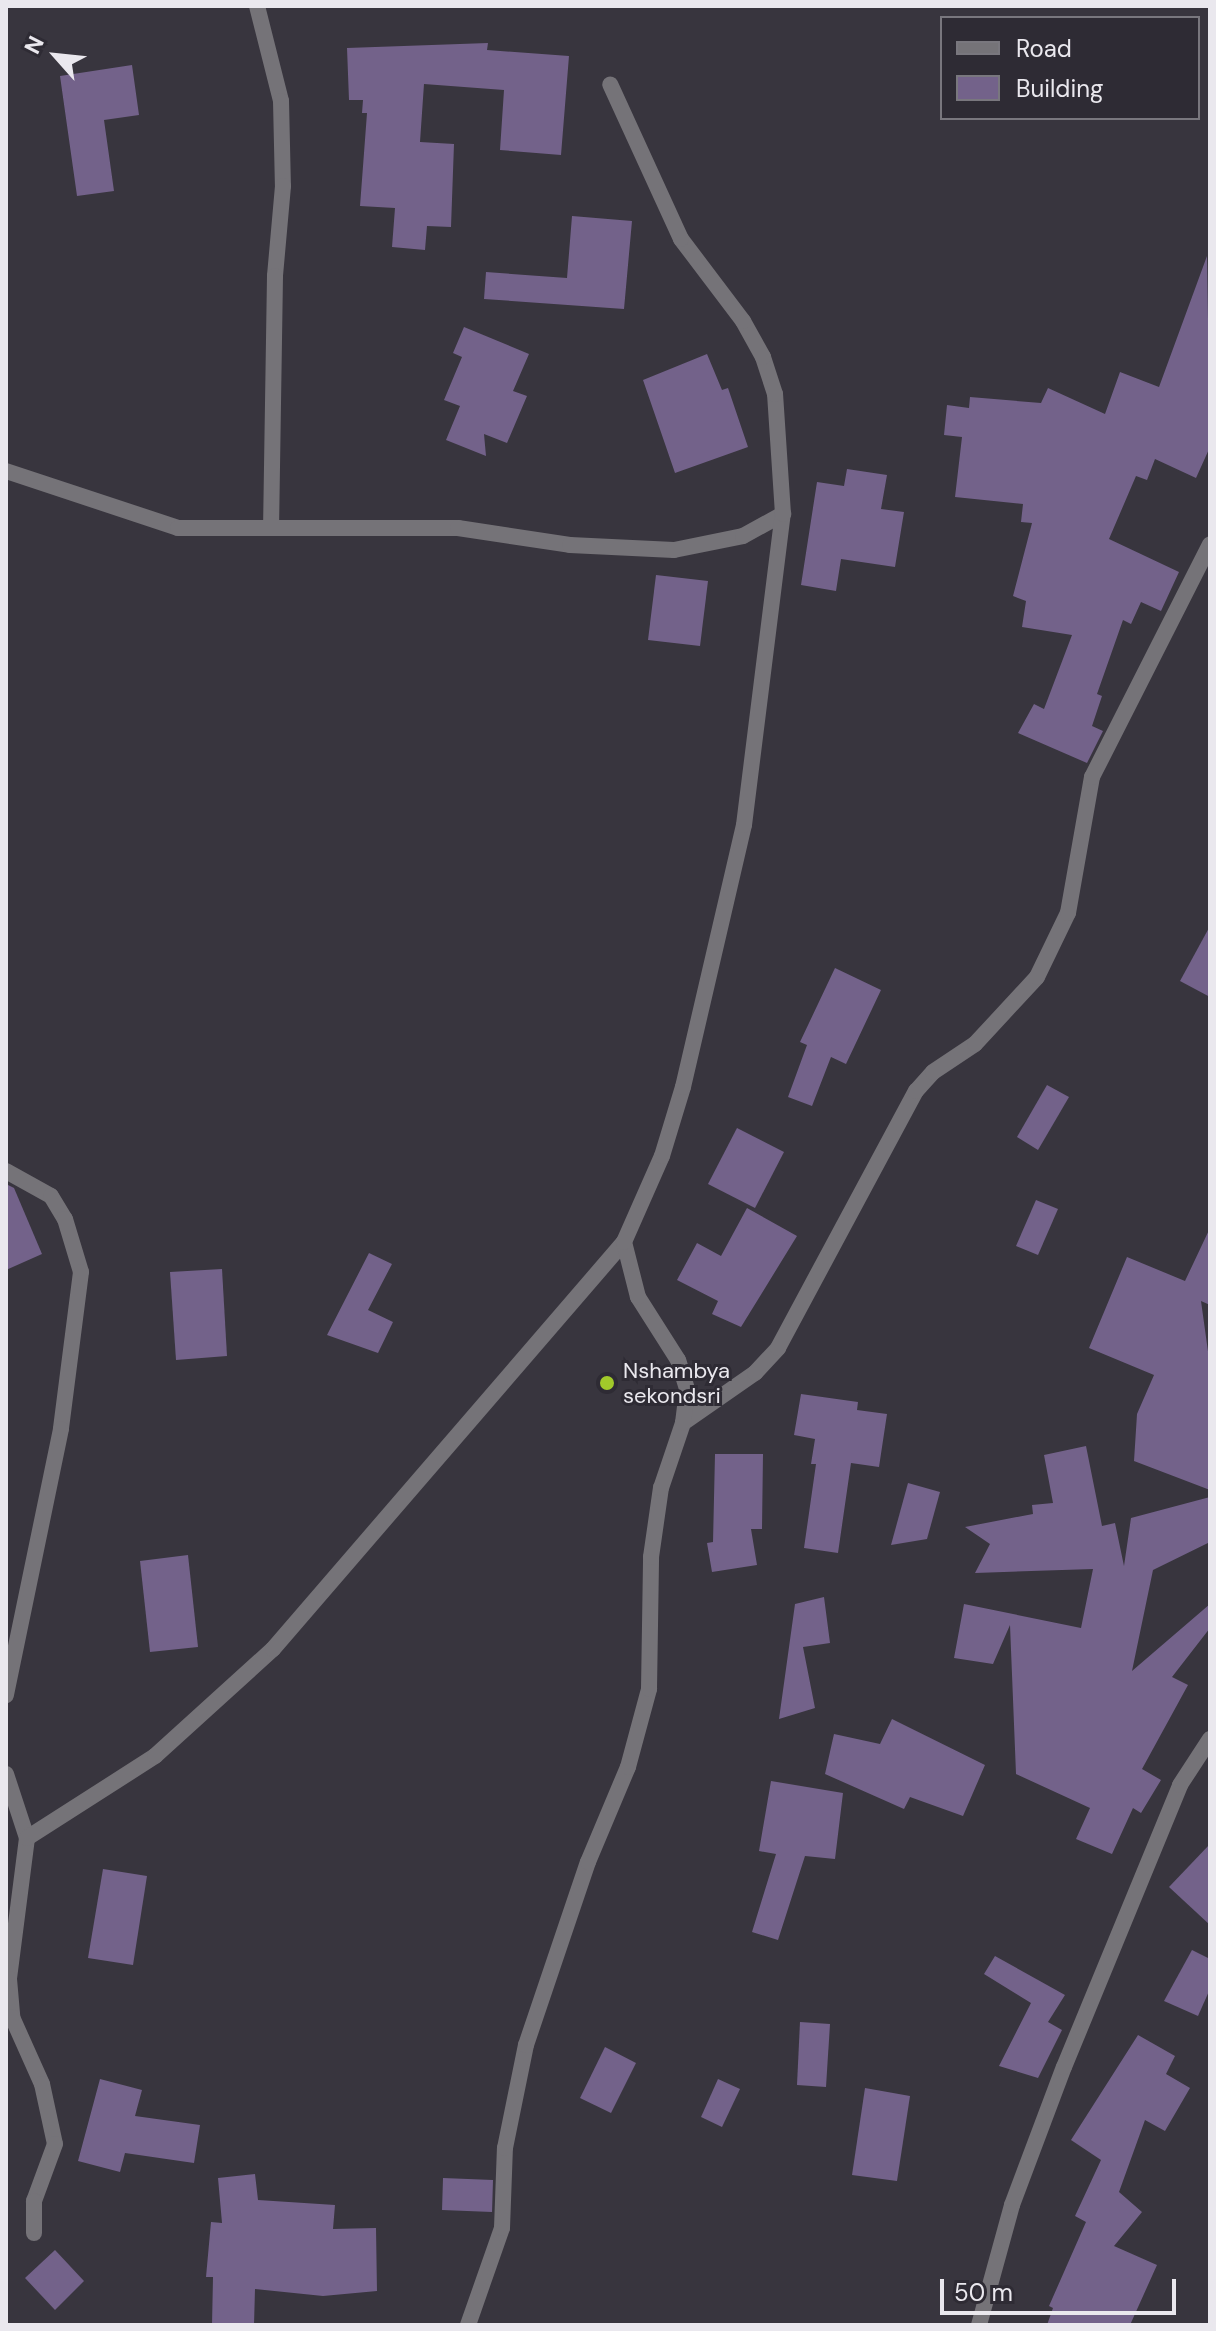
<!DOCTYPE html>
<style>
body{margin:0}
#map{position:relative;width:1216px;height:2331px;overflow:hidden;background:#38353e;font-family:"DM Sans",sans-serif}
div>[style]{position:absolute}
.building>*{inset:0;background:#73628a}
.street>*{height:16px;margin:-8px;padding:0 8px;transform-origin:8px;border-radius:8px;background:#757378}
.dots>*{width:22px;height:22px;translate:-50% -50%;box-sizing:border-box;border:4px solid #2e2b34;border-radius:50%}
span{translate:-50% -50%;white-space:nowrap;text-align:center;line-height:1.15;-webkit-text-stroke:6px #2e2b34;paint-order:stroke}
.poi-label{font-size:22px;color:#eae8ee}
.left{translate:0 -50%;text-align:left}
.frame{position:absolute;inset:0;border:8px solid #eae8ee;pointer-events:none}
.legend{position:absolute;left:940px;top:16px;width:260px;height:104px;box-sizing:border-box;background:#2e2b34;border:2px solid #79777e;margin:0;padding:10px 14px;list-style:none;font-size:24px;color:#eae8ee}
.legend li{display:flex;align-items:center;gap:16px;height:40px}
.legend b{width:40px;border:2px solid #79777e}
.north{position:absolute;left:16px;top:16px;width:80px;height:80px;-webkit-text-stroke:6px #2e2b34;paint-order:stroke;rotate:297deg;font-size:22px;font-weight:700;line-height:32px;text-align:center;color:#eae8ee}
.north::after{content:'';display:block;margin:auto;width:28px;height:36px;background:#eae8ee;clip-path:polygon(50% 0,100% 100%,50% 72%,0 100%)}
.scale{position:absolute;left:940px;top:2279px;width:236px;height:36px;box-sizing:border-box;border:4px solid #eae8ee;border-top:0;padding-left:10px;font-size:24px;line-height:28px;white-space:nowrap;color:#eae8ee;-webkit-text-stroke:6px #2e2b34;paint-order:stroke}
</style>
<div id="map">
<div class="building">
<div style="clip-path:polygon(488px 43px,487px 50px,569px 56px,561px 155px,500px 150px,504px 90px,424px 84px,420px 142px,454px 144px,451px 227px,427px 226px,425px 250px,392px 247px,395px 208px,360px 206px,367px 113px,362px 113px,363px 100px,349px 100px,347px 48px)"></div>
<div style="clip-path:polygon(132px 65px,139px 115px,104px 120px,114px 191px,77px 196px,60px 76px)"></div>
<div style="clip-path:polygon(572px 216px,632px 221px,624px 309px,484px 299px,486px 272px,567px 278px)"></div>
<div style="clip-path:polygon(1207px 256px,1210px 447px,1196px 478px,1155px 459px,1147px 480px,1136px 476px,1109px 539px,1179px 572px,1161px 611px,1141px 602px,1131px 624px,1123px 620px,1097px 694px,1102px 696px,1092px 726px,1103px 731px,1087px 763px,1018px 733px,1034px 704px,1044px 709px,1072px 635px,1022px 627px,1026px 601px,1013px 596px,1032px 523px,1021px 522px,1023px 504px,955px 497px,962px 437px,944px 435px,947px 405px,969px 408px,970px 397px,1041px 403px,1048px 388px,1105px 414px,1120px 372px,1159px 387px)"></div>
<div style="clip-path:polygon(464px 327px,529px 354px,513px 391px,527px 396px,507px 443px,484px 434px,486px 456px,446px 440px,460px 406px,444px 400px,462px 357px,453px 353px)"></div>
<div style="clip-path:polygon(707px 354px,722px 390px,728px 388px,748px 447px,675px 473px,643px 380px)"></div>
<div style="clip-path:polygon(847px 469px,887px 475px,881px 509px,904px 512px,895px 567px,841px 559px,836px 591px,801px 585px,817px 482px,844px 486px)"></div>
<div style="clip-path:polygon(656px 575px,708px 581px,700px 646px,648px 640px)"></div>
<div style="clip-path:polygon(1210px 926px,1210px 997px,1180px 981px)"></div>
<div style="clip-path:polygon(835px 968px,881px 990px,846px 1064px,831px 1057px,812px 1106px,788px 1097px,807px 1045px,800px 1042px)"></div>
<div style="clip-path:polygon(1047px 1085px,1069px 1097px,1038px 1150px,1017px 1137px)"></div>
<div style="clip-path:polygon(737px 1128px,784px 1152px,755px 1208px,708px 1184px)"></div>
<div style="clip-path:polygon(6px 1184px,14px 1188px,42px 1254px,6px 1270px)"></div>
<div style="clip-path:polygon(1036px 1200px,1058px 1209px,1038px 1255px,1016px 1246px)"></div>
<div style="clip-path:polygon(747px 1208px,797px 1236px,741px 1327px,712px 1314px,718px 1301px,677px 1280px,697px 1243px,721px 1256px)"></div>
<div style="clip-path:polygon(1210px 1228px,1210px 1305px,1201px 1301px,1210px 1366px,1210px 1490px,1134px 1461px,1137px 1414px,1154px 1375px,1089px 1348px,1127px 1257px,1185px 1281px)"></div>
<div style="clip-path:polygon(369px 1253px,392px 1264px,368px 1310px,393px 1322px,378px 1353px,327px 1335px)"></div>
<div style="clip-path:polygon(222px 1269px,227px 1356px,176px 1360px,170px 1272px)"></div>
<div style="clip-path:polygon(801px 1394px,858px 1402px,857px 1410px,887px 1414px,879px 1467px,851px 1463px,838px 1553px,804px 1548px,816px 1464px,811px 1464px,815px 1439px,794px 1435px)"></div>
<div style="clip-path:polygon(1086px 1446px,1102px 1526px,1115px 1523px,1124px 1566px,1131px 1518px,1210px 1497px,1210px 1542px,1153px 1570px,1132px 1671px,1210px 1604px,1210px 1628px,1172px 1677px,1188px 1685px,1142px 1769px,1161px 1780px,1141px 1813px,1133px 1808px,1112px 1854px,1076px 1839px,1090px 1808px,1016px 1774px,1010px 1625px,993px 1664px,954px 1658px,964px 1604px,1081px 1628px,1093px 1569px,975px 1573px,990px 1544px,965px 1527px,1033px 1514px,1032px 1505px,1053px 1503px,1044px 1455px)"></div>
<div style="clip-path:polygon(715px 1454px,763px 1454px,762px 1529px,751px 1529px,757px 1565px,712px 1572px,707px 1543px,713px 1542px)"></div>
<div style="clip-path:polygon(908px 1483px,940px 1492px,927px 1539px,891px 1545px)"></div>
<div style="clip-path:polygon(188px 1555px,198px 1647px,150px 1652px,140px 1561px)"></div>
<div style="clip-path:polygon(824px 1597px,830px 1643px,803px 1647px,815px 1708px,779px 1719px,795px 1604px)"></div>
<div style="clip-path:polygon(892px 1719px,985px 1765px,963px 1816px,910px 1797px,904px 1809px,825px 1774px,834px 1734px,880px 1744px)"></div>
<div style="clip-path:polygon(771px 1781px,843px 1793px,835px 1859px,805px 1856px,778px 1940px,752px 1932px,776px 1854px,759px 1851px)"></div>
<div style="clip-path:polygon(1210px 1844px,1210px 1925px,1169px 1887px)"></div>
<div style="clip-path:polygon(103px 1869px,147px 1876px,133px 1965px,88px 1958px)"></div>
<div style="clip-path:polygon(1192px 1950px,1210px 1959px,1210px 1989px,1198px 2016px,1164px 2001px)"></div>
<div style="clip-path:polygon(995px 1956px,1065px 1995px,1048px 2022px,1062px 2030px,1038px 2078px,999px 2066px,1031px 2003px,984px 1974px)"></div>
<div style="clip-path:polygon(800px 2022px,830px 2024px,826px 2087px,797px 2085px)"></div>
<div style="clip-path:polygon(1138px 2035px,1175px 2056px,1166px 2074px,1190px 2088px,1165px 2131px,1145px 2120px,1119px 2192px,1142px 2212px,1114px 2246px,1157px 2265px,1130px 2325px,1047px 2325px,1053px 2308px,1049px 2306px,1086px 2222px,1075px 2216px,1101px 2160px,1071px 2140px)"></div>
<div style="clip-path:polygon(605px 2047px,636px 2063px,611px 2113px,580px 2098px)"></div>
<div style="clip-path:polygon(100px 2079px,142px 2090px,135px 2116px,200px 2125px,194px 2163px,125px 2153px,120px 2172px,78px 2161px)"></div>
<div style="clip-path:polygon(718px 2079px,740px 2089px,722px 2127px,701px 2117px)"></div>
<div style="clip-path:polygon(865px 2088px,910px 2096px,897px 2181px,852px 2175px)"></div>
<div style="clip-path:polygon(255px 2174px,258px 2200px,335px 2205px,333px 2229px,376px 2228px,377px 2291px,323px 2296px,255px 2289px,254px 2325px,212px 2325px,213px 2277px,206px 2277px,211px 2222px,222px 2223px,218px 2178px)"></div>
<div style="clip-path:polygon(443px 2178px,493px 2180px,492px 2212px,442px 2210px)"></div>
<div style="clip-path:polygon(55px 2250px,84px 2281px,55px 2310px,25px 2278px)"></div>
</div>
<div class="street">
<div style="left:257px;top:6px;width:98px;rotate:75.8deg"></div>
<div style="left:281px;top:101px;width:85px;rotate:88.7deg"></div>
<div style="left:283px;top:186px;width:90px;rotate:95.1deg"></div>
<div style="left:275px;top:276px;width:249px;rotate:90.9deg"></div>
<div style="left:6px;top:471px;width:181px;rotate:18.3deg"></div>
<div style="left:178px;top:528px;width:280px"></div>
<div style="left:458px;top:528px;width:113px;rotate:8.6deg"></div>
<div style="left:570px;top:545px;width:104px;rotate:2.8deg"></div>
<div style="left:674px;top:550px;width:70px;rotate:-11.5deg"></div>
<div style="left:743px;top:536px;width:46px;rotate:-28.8deg"></div>
<div style="left:6px;top:1171px;width:51px;rotate:29.1deg"></div>
<div style="left:51px;top:1196px;width:27px;rotate:59deg"></div>
<div style="left:65px;top:1219px;width:55px;rotate:73.2deg"></div>
<div style="left:81px;top:1272px;width:158px;rotate:97.3deg"></div>
<div style="left:61px;top:1429px;width:272px;rotate:101.7deg"></div>
<div style="left:683px;top:1423px;width:88px;rotate:-34.8deg"></div>
<div style="left:755px;top:1373px;width:34px;rotate:-47deg"></div>
<div style="left:778px;top:1348px;width:292px;rotate:-61.8deg"></div>
<div style="left:916px;top:1091px;width:25px;rotate:-48deg"></div>
<div style="left:933px;top:1072px;width:50px;rotate:-33.7deg"></div>
<div style="left:975px;top:1044px;width:91px;rotate:-47.2deg"></div>
<div style="left:1037px;top:977px;width:71px;rotate:-64.2deg"></div>
<div style="left:1068px;top:913px;width:138px;rotate:-80deg"></div>
<div style="left:1092px;top:777px;width:261px;rotate:-63.1deg"></div>
<div style="left:6px;top:1774px;width:67px;rotate:71.8deg"></div>
<div style="left:27px;top:1838px;width:142px;rotate:97.3deg"></div>
<div style="left:9px;top:1979px;width:38px;rotate:85deg"></div>
<div style="left:12px;top:2017px;width:73px;rotate:65.9deg"></div>
<div style="left:42px;top:2084px;width:61px;rotate:77.8deg"></div>
<div style="left:55px;top:2144px;width:61px;rotate:110.2deg"></div>
<div style="left:34px;top:2201px;width:32px;rotate:90deg"></div>
<div style="left:27px;top:1838px;width:152px;rotate:-32.6deg"></div>
<div style="left:155px;top:1756px;width:159px;rotate:-42.2deg"></div>
<div style="left:273px;top:1649px;width:537px;rotate:-49.23deg"></div>
<div style="left:468px;top:2325px;width:103px;rotate:-70.7deg"></div>
<div style="left:502px;top:2228px;width:80px;rotate:-87.9deg"></div>
<div style="left:505px;top:2148px;width:105px;rotate:-78.5deg"></div>
<div style="left:526px;top:2045px;width:193px;rotate:-71.3deg"></div>
<div style="left:588px;top:1862px;width:103px;rotate:-67.2deg"></div>
<div style="left:628px;top:1767px;width:81px;rotate:-74.9deg"></div>
<div style="left:649px;top:1689px;width:132px;rotate:-89.1deg"></div>
<div style="left:651px;top:1557px;width:70px;rotate:-81.8deg"></div>
<div style="left:661px;top:1488px;width:69px;rotate:-71.3deg"></div>
<div style="left:683px;top:1423px;width:34px;rotate:-83deg"></div>
<div style="left:687px;top:1389px;width:30px;rotate:-107deg"></div>
<div style="left:678px;top:1360px;width:75px;rotate:-122.4deg"></div>
<div style="left:638px;top:1297px;width:57px;rotate:-104.3deg"></div>
<div style="left:624px;top:1242px;width:94px;rotate:-66.2deg"></div>
<div style="left:662px;top:1156px;width:72px;rotate:-73.1deg"></div>
<div style="left:683px;top:1087px;width:269px;rotate:-76.9deg"></div>
<div style="left:744px;top:825px;width:313px;rotate:-82.9deg"></div>
<div style="left:783px;top:514px;width:120px;rotate:-93.8deg"></div>
<div style="left:775px;top:394px;width:39px;rotate:-108deg"></div>
<div style="left:763px;top:357px;width:41px;rotate:-119.1deg"></div>
<div style="left:743px;top:321px;width:103px;rotate:-127.1deg"></div>
<div style="left:681px;top:239px;width:170px;rotate:-114.6deg"></div>
<div style="left:979px;top:2325px;width:124px;rotate:-74.6deg"></div>
<div style="left:1012px;top:2205px;width:147px;rotate:-69.4deg"></div>
<div style="left:1064px;top:2067px;width:305px;rotate:-67.6deg"></div>
<div style="left:1180px;top:1785px;width:55px;rotate:-56.9deg"></div>
</div>
<div class="dots">
<div style="left:607px;top:1383px;background:#a1c92a"></div>
</div>
<div class="poi-label">
<span class="left" style="left:623px;top:1383px">Nshambya<br>sekondsri</span>
</div>
<div class="frame"></div>
<ul class="legend">
<li><b style="height:10px;background:#757378"></b>Road</li>
<li><b style="height:22px;background:#73628a"></b>Building</li>
</ul>
<div class="north">N</div>
<div class="scale">50 m</div>
</div>
